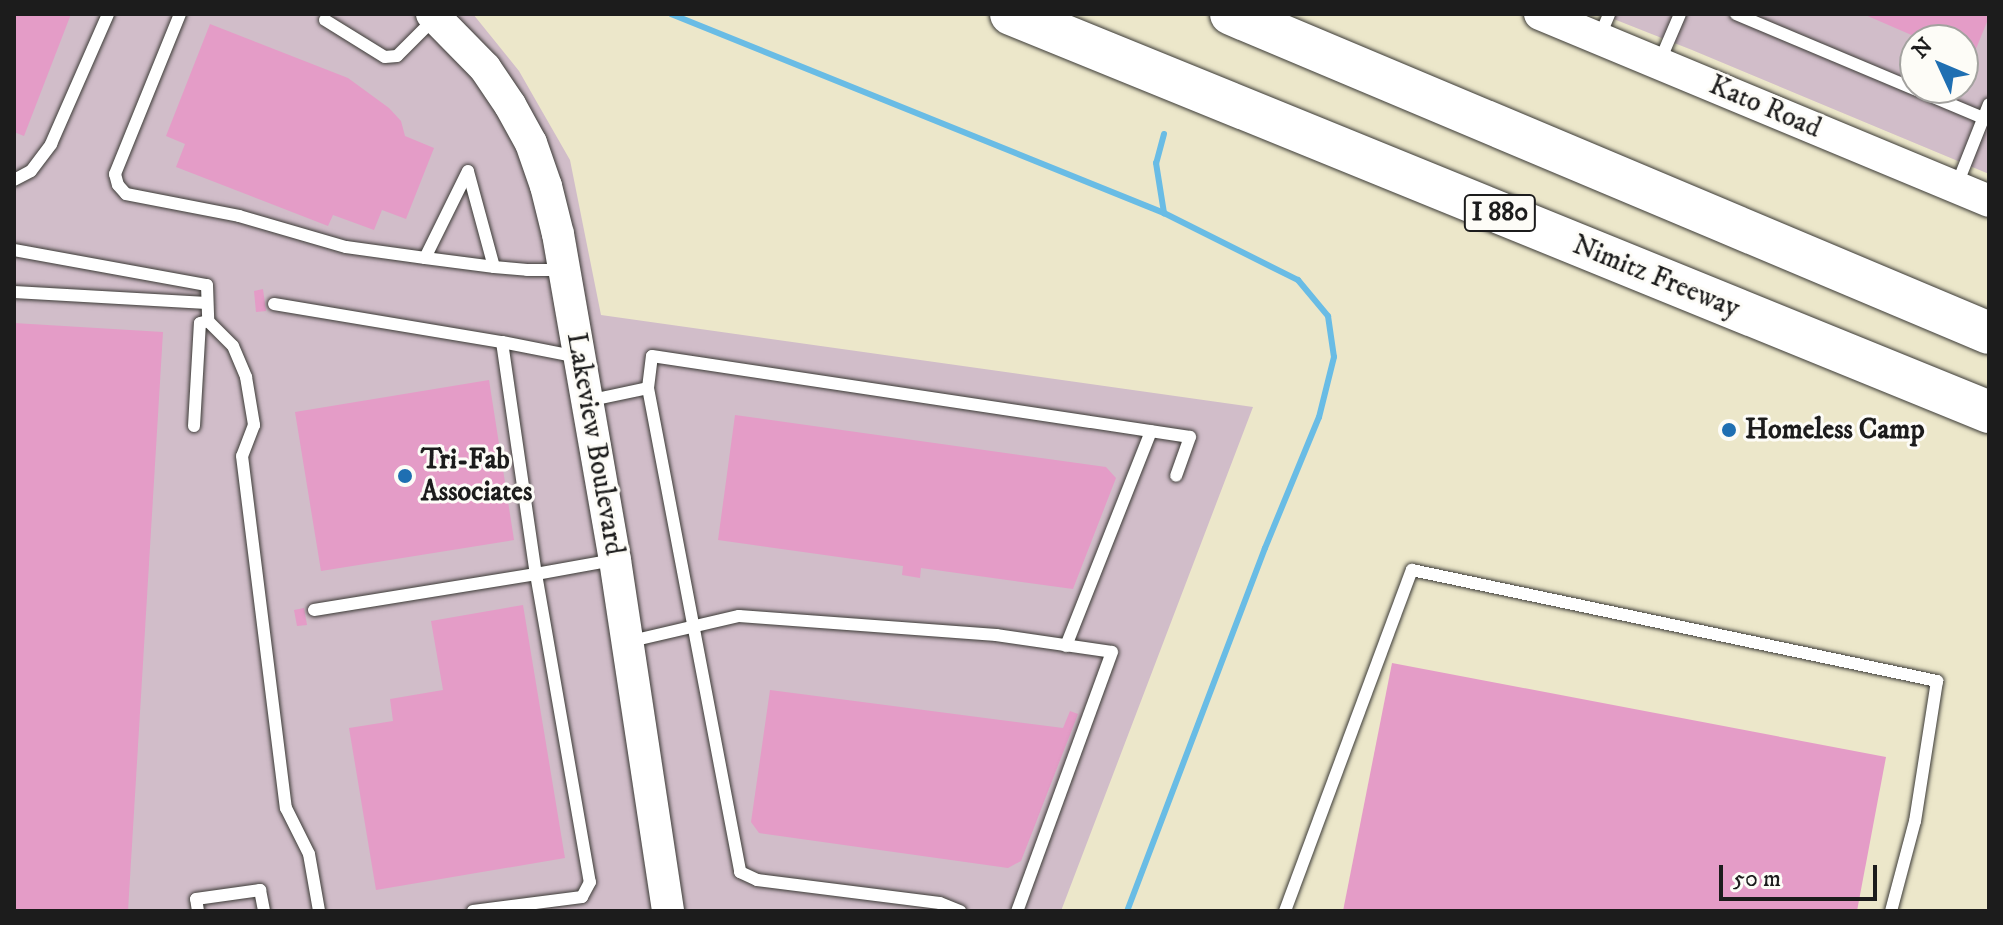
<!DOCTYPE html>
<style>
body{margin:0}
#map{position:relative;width:2003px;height:925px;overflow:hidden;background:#ece7ca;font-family:"IM FELL DW Pica",serif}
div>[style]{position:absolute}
.industrial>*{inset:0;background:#d1bdc9}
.stream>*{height:6px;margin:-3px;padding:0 3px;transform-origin:3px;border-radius:3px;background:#69bce5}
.building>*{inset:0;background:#e49cc7}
.roads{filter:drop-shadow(0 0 2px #3b3a36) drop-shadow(0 0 2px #3b3a36)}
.lane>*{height:12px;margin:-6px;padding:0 6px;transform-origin:6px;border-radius:6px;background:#fff}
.secondary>*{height:32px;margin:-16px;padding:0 16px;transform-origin:16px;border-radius:16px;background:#fff}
.highway>*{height:42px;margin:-21px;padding:0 21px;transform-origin:21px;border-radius:21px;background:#fff}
.dots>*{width:22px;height:22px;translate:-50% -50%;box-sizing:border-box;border:4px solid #fdfcf7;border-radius:50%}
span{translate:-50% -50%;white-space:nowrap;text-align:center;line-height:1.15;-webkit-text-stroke:6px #fdfcf7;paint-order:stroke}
.shield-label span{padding:2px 6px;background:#fdfcf7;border:2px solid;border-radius:6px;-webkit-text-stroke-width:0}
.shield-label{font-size:26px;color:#1c1c1c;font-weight:700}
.street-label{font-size:28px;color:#1c1c1c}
.poi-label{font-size:28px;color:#1c1c1c;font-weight:700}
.left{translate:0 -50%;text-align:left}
.frame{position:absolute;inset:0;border:16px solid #1c1c1c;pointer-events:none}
.north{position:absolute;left:1899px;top:24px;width:80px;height:80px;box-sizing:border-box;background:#fdfcf7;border:2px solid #a3a29f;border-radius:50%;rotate:314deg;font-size:22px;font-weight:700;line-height:32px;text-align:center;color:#1c1c1c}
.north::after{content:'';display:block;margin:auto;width:28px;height:36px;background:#1f6fb2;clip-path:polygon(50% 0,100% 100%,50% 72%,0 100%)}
.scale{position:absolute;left:1719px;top:865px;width:158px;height:36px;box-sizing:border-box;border:4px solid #1c1c1c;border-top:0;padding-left:10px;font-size:24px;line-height:28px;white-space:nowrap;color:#1c1c1c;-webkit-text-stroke:6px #fdfcf7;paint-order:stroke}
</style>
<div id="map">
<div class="industrial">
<div style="clip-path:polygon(14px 14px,473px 14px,519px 71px,570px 160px,601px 315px,1253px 407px,1061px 911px,14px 911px)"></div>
<div style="clip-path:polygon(evenodd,1601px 14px,1989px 14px,1989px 174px,1692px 50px,1601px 14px,1915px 40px,1963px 40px,1963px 88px,1915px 88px,1915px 40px)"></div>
</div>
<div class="stream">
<div style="left:671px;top:14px;width:532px;rotate:21.98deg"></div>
<div style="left:1164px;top:213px;width:150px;rotate:26.6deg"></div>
<div style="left:1298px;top:280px;width:47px;rotate:50.2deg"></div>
<div style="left:1328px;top:316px;width:41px;rotate:81.7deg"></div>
<div style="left:1334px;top:357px;width:62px;rotate:104deg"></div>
<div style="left:1319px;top:417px;width:142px;rotate:112.4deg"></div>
<div style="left:1265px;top:548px;width:388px;rotate:110.8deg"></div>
<div style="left:1164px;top:134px;width:30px;rotate:105deg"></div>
<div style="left:1156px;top:163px;width:51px;rotate:80.9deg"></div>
</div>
<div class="building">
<div style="clip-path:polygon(14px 14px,71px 14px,24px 136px,14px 132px)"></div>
<div style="clip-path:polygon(1863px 14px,1989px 14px,1989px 17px,1971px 61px,1963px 57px,1963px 40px,1923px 40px)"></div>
<div style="clip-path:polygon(210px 24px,348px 78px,389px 108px,401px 121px,405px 136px,434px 148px,406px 219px,382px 210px,374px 230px,333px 215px,328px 226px,176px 167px,185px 144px,166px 136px)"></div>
<div style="clip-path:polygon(263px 289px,266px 311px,256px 312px,254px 291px)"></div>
<div style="clip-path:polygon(14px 323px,163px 332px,128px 911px,14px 911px)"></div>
<div style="clip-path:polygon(489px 380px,514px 540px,321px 571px,295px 412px)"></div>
<div style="clip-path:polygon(735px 415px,1106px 467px,1116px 478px,1073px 589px,921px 568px,920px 578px,902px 575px,903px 566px,718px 540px)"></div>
<div style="clip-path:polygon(523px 605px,565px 858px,376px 890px,349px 728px,393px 721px,390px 699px,443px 690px,431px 621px)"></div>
<div style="clip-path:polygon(304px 608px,307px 625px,297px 626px,294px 610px)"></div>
<div style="clip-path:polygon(1392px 663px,1886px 757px,1857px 911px,1343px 911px)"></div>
<div style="clip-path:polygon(770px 690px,1063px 728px,1070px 711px,1078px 714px,1021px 861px,1008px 868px,759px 833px,751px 822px)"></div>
</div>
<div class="roads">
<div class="lane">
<div style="left:180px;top:14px;width:173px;rotate:112.1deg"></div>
<div style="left:115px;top:174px;width:11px;rotate:75deg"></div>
<div style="left:118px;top:185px;width:12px;rotate:48deg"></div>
<div style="left:126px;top:194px;width:115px;rotate:11deg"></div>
<div style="left:239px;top:216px;width:111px;rotate:16.2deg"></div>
<div style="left:346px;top:247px;width:80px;rotate:7.9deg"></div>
<div style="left:1736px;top:14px;width:268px;rotate:22.8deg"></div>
<div style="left:325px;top:20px;width:70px;rotate:31.7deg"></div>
<div style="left:385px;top:57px;width:12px;rotate:-5deg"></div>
<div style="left:397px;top:56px;width:52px;rotate:-45deg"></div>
<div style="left:1599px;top:38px;width:26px;rotate:-67deg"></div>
<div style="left:1659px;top:63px;width:53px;rotate:-66.8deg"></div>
<div style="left:14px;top:180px;width:19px;rotate:-28deg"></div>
<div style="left:31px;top:171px;width:34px;rotate:-53deg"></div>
<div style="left:51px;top:144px;width:142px;rotate:-66.3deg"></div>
<div style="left:1956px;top:187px;width:89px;rotate:-68.3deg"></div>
<div style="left:14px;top:250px;width:196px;rotate:10.3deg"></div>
<div style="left:207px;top:285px;width:36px;rotate:88deg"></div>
<div style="left:208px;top:321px;width:35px;rotate:45deg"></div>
<div style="left:233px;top:346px;width:34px;rotate:67deg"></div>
<div style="left:246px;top:377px;width:49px;rotate:80.5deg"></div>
<div style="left:254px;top:425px;width:33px;rotate:111deg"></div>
<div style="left:242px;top:456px;width:355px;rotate:82.9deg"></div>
<div style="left:286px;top:808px;width:51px;rotate:63.4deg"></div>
<div style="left:309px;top:854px;width:58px;rotate:80deg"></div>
<div style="left:494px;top:267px;width:99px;rotate:-105.2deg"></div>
<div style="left:468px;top:171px;width:97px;rotate:116.3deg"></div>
<div style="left:425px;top:258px;width:70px;rotate:7.4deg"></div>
<div style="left:494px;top:267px;width:33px;rotate:5deg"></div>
<div style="left:527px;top:270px;width:36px"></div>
<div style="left:14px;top:292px;width:193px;rotate:3.3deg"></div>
<div style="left:274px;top:304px;width:231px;rotate:9.5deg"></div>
<div style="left:502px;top:342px;width:234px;rotate:81.7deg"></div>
<div style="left:536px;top:574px;width:78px;rotate:-10.3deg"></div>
<div style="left:502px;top:342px;width:77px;rotate:11.2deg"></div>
<div style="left:648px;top:388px;width:32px;rotate:-83deg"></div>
<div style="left:652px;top:356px;width:544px;rotate:8.56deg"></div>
<div style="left:1190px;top:437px;width:41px;rotate:109.7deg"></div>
<div style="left:587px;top:401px;width:62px;rotate:-12deg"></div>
<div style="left:648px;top:388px;width:493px;rotate:79.2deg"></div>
<div style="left:740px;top:872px;width:19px;rotate:25deg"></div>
<div style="left:757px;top:880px;width:184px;rotate:7.2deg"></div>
<div style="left:940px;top:903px;width:22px;rotate:22deg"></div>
<div style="left:194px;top:426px;width:103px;rotate:-86.7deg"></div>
<div style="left:200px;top:323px;width:8px;rotate:-14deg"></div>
<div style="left:314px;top:610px;width:225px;rotate:-9.2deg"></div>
<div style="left:536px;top:574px;width:313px;rotate:80.1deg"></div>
<div style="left:590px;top:882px;width:17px;rotate:118deg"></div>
<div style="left:582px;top:897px;width:110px;rotate:172.7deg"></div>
<div style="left:627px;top:642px;width:115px;rotate:-13.1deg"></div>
<div style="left:739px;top:616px;width:258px;rotate:4.2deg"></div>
<div style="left:996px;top:635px;width:117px;rotate:8.3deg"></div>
<div style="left:1112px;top:652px;width:276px;rotate:110.1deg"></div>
<div style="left:1066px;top:646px;width:231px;rotate:-68.4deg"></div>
<div style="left:198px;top:911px;width:12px;rotate:-99deg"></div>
<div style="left:196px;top:899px;width:65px;rotate:-8deg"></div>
<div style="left:260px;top:890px;width:21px;rotate:79deg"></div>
<div style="left:1285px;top:911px;width:364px;rotate:-69.6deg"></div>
<div style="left:1412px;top:570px;width:537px;rotate:11.94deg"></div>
<div style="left:1937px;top:681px;width:142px;rotate:98.9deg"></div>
<div style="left:1915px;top:821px;width:93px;rotate:104.9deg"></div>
</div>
<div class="secondary">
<div style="left:432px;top:14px;width:76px;rotate:45.5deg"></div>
<div style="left:485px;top:68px;width:45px;rotate:56deg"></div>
<div style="left:510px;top:105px;width:43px;rotate:61.1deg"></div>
<div style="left:531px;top:143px;width:46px;rotate:70.8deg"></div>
<div style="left:546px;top:186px;width:49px;rotate:76deg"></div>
<div style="left:558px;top:234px;width:331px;rotate:80.1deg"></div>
<div style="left:615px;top:560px;width:355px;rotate:81.4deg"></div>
<div style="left:1540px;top:14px;width:486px;rotate:22.6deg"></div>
</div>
<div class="highway">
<div style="left:1011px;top:14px;width:1056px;rotate:22.14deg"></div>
<div style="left:1231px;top:14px;width:822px;rotate:22.82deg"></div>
</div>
</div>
<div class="dots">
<div style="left:1729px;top:430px;background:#1f6fb2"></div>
<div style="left:405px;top:476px;background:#1f6fb2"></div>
</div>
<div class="shield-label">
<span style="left:1500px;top:213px">I 880</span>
</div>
<div class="street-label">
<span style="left:1765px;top:107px;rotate:23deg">Kato Road</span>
<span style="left:1656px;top:277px;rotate:22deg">Nimitz Freeway</span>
<span style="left:595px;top:444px;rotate:80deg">Lakeview Boulevard</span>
</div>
<div class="poi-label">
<span class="left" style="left:1745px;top:430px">Homeless Camp</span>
<span class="left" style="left:421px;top:476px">Tri-Fab<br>Associates</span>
</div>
<div class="frame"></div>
<div class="north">N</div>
<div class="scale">50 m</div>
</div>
